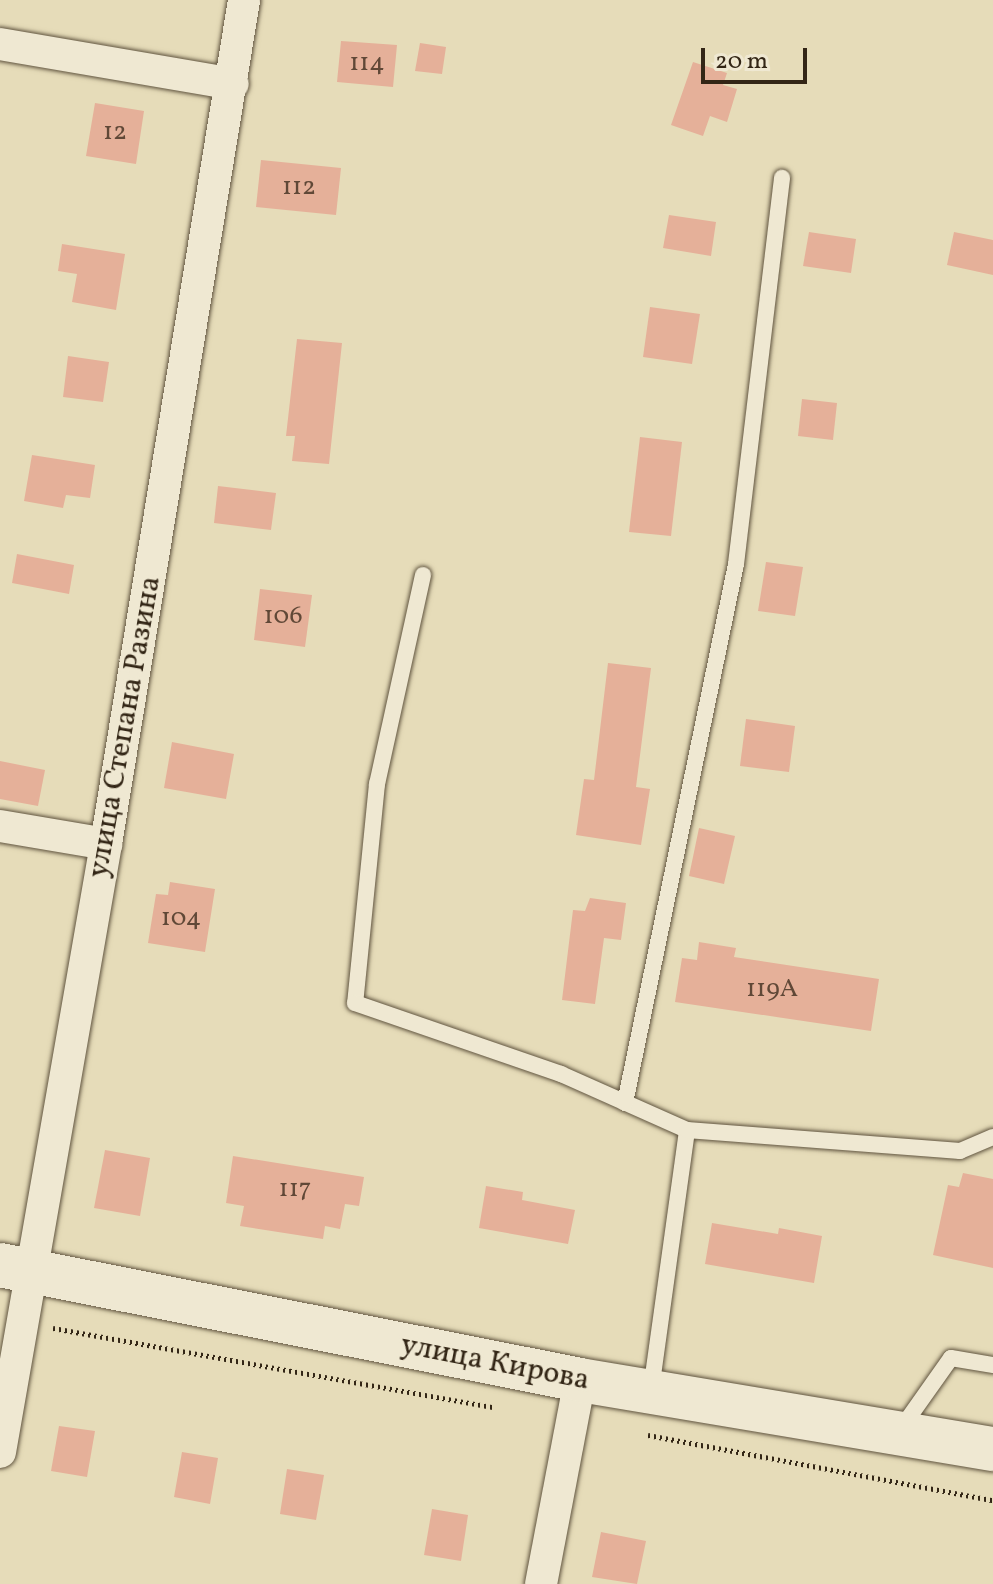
<!DOCTYPE html>
<meta charset="utf-8">
<style>
body{margin:0}
#map{position:relative;width:993px;height:1584px;overflow:hidden;background:#e6dcb9;font-family:Vollkorn,serif}
div>[style]{position:absolute}
.building>*{inset:0;background:#e5b099}
.path>*{height:5px;margin-top:-2.5px;transform-origin:0;background:repeating-linear-gradient(90deg,#332616 0 2px,transparent 0 6px)}
.roads{filter:drop-shadow(0 0 2px #60543f) drop-shadow(0 0 2px #60543f)}
.lane>*{height:16px;margin:-8px;padding:0 8px;transform-origin:8px;border-radius:8px;background:#efe8d2}
.street>*{height:32px;margin:-16px;padding:0 16px;transform-origin:16px;border-radius:16px;background:#efe8d2}
.secondary>*{height:44px;margin:-22px;padding:0 22px;transform-origin:22px;border-radius:22px;background:#efe8d2}
span{translate:-50% -50%;white-space:nowrap;text-align:center;line-height:1.15;-webkit-text-stroke:6px #efe8d2;paint-order:stroke}
.number-label{font-size:26px;color:#604837}
.number-label span{-webkit-text-stroke-width:0}
.street-label{font-size:30px;color:#332616}
.scale{position:absolute;left:701px;top:48px;width:106px;height:36px;box-sizing:border-box;border:4px solid #332616;border-top:0;padding-left:10px;font-size:24px;line-height:28px;white-space:nowrap;color:#332616;-webkit-text-stroke:6px #efe8d2;paint-order:stroke}
</style>
<div id="map">
<div class="building">
<div style="clip-path:polygon(341px 41px,397px 45px,393px 87px,337px 82px)"></div>
<div style="clip-path:polygon(420px 43px,446px 47px,442px 74px,415px 71px)"></div>
<div style="clip-path:polygon(693px 62px,727px 73px,723px 85px,737px 89px,727px 122px,710px 116px,703px 136px,671px 125px)"></div>
<div style="clip-path:polygon(95px 103px,144px 111px,136px 164px,86px 156px)"></div>
<div style="clip-path:polygon(261px 160px,341px 168px,336px 215px,256px 207px)"></div>
<div style="clip-path:polygon(669px 215px,716px 222px,711px 256px,663px 248px)"></div>
<div style="clip-path:polygon(809px 232px,856px 239px,851px 273px,803px 266px)"></div>
<div style="clip-path:polygon(954px 232px,993px 240px,993px 275px,947px 265px)"></div>
<div style="clip-path:polygon(62px 244px,125px 254px,116px 310px,72px 302px,77px 274px,58px 271px)"></div>
<div style="clip-path:polygon(650px 307px,700px 314px,692px 364px,643px 357px)"></div>
<div style="clip-path:polygon(297px 339px,342px 343px,329px 464px,292px 461px,295px 436px,286px 436px)"></div>
<div style="clip-path:polygon(68px 356px,109px 362px,103px 402px,63px 397px)"></div>
<div style="clip-path:polygon(802px 399px,837px 403px,833px 440px,798px 436px)"></div>
<div style="clip-path:polygon(640px 437px,682px 442px,671px 536px,629px 532px)"></div>
<div style="clip-path:polygon(32px 455px,95px 465px,90px 498px,66px 495px,63px 508px,24px 501px)"></div>
<div style="clip-path:polygon(218px 486px,276px 493px,271px 530px,214px 523px)"></div>
<div style="clip-path:polygon(17px 554px,74px 565px,69px 594px,12px 583px)"></div>
<div style="clip-path:polygon(766px 562px,803px 567px,795px 616px,758px 611px)"></div>
<div style="clip-path:polygon(260px 589px,312px 595px,305px 647px,254px 640px)"></div>
<div style="clip-path:polygon(608px 663px,651px 668px,636px 787px,650px 789px,641px 845px,576px 835px,584px 779px,594px 780px)"></div>
<div style="clip-path:polygon(746px 719px,795px 726px,789px 772px,740px 766px)"></div>
<div style="clip-path:polygon(172px 742px,234px 754px,226px 799px,164px 788px)"></div>
<div style="clip-path:polygon(0 761px,45px 770px,38px 806px,0 799px)"></div>
<div style="clip-path:polygon(699px 828px,735px 836px,724px 884px,689px 876px)"></div>
<div style="clip-path:polygon(170px 882px,215px 889px,205px 952px,148px 943px,156px 894px,168px 895px)"></div>
<div style="clip-path:polygon(590px 898px,626px 903px,621px 940px,604px 938px,595px 1004px,562px 1000px,573px 910px,585px 911px)"></div>
<div style="clip-path:polygon(699px 942px,736px 948px,734px 957px,879px 979px,871px 1031px,675px 1002px,682px 958px,697px 960px)"></div>
<div style="clip-path:polygon(105px 1150px,150px 1158px,140px 1216px,94px 1208px)"></div>
<div style="clip-path:polygon(233px 1156px,364px 1177px,359px 1206px,345px 1204px,340px 1229px,325px 1226px,323px 1239px,240px 1226px,244px 1206px,226px 1203px)"></div>
<div style="clip-path:polygon(963px 1173px,993px 1179px,993px 1268px,933px 1255px,948px 1185px,959px 1187px)"></div>
<div style="clip-path:polygon(486px 1186px,523px 1192px,522px 1200px,575px 1210px,568px 1244px,479px 1228px)"></div>
<div style="clip-path:polygon(712px 1223px,778px 1234px,779px 1228px,822px 1236px,814px 1283px,705px 1264px)"></div>
<div style="clip-path:polygon(59px 1426px,95px 1431px,87px 1477px,51px 1471px)"></div>
<div style="clip-path:polygon(182px 1452px,218px 1458px,210px 1504px,174px 1497px)"></div>
<div style="clip-path:polygon(287px 1469px,324px 1475px,316px 1520px,280px 1514px)"></div>
<div style="clip-path:polygon(432px 1509px,468px 1515px,461px 1561px,424px 1555px)"></div>
<div style="clip-path:polygon(601px 1532px,646px 1541px,637px 1584px,592px 1577px)"></div>
</div>
<div class="path">
<div style="left:53px;top:1328px;width:447px;rotate:10.2deg"></div>
<div style="left:648px;top:1435px;width:351px;rotate:10.7deg"></div>
</div>
<div class="roads">
<div class="lane">
<div style="left:423px;top:575px;width:214px;rotate:102.4deg"></div>
<div style="left:377px;top:784px;width:220px;rotate:95.7deg"></div>
<div style="left:355px;top:1003px;width:218px;rotate:19deg"></div>
<div style="left:561px;top:1074px;width:138px;rotate:24deg"></div>
<div style="left:625px;top:1103px;width:550px;rotate:-78.36deg"></div>
<div style="left:736px;top:564px;width:389px;rotate:-83.2deg"></div>
<div style="left:651px;top:1390px;width:262px;rotate:-82.1deg"></div>
<div style="left:687px;top:1130px;width:274px;rotate:4.4deg"></div>
<div style="left:960px;top:1151px;width:36px;rotate:-23deg"></div>
<div style="left:900px;top:1430px;width:88px;rotate:-54.7deg"></div>
<div style="left:951px;top:1358px;width:43px;rotate:9.5deg"></div>
</div>
<div class="street">
<div style="left:0;top:44px;width:236px;rotate:9.7deg"></div>
<div style="left:0;top:826px;width:108px;rotate:9.6deg"></div>
<div style="left:0;top:1452px;width:617px;rotate:-80.11deg"></div>
<div style="left:106px;top:844px;width:855px;rotate:-80.71deg"></div>
<div style="left:541px;top:1584px;width:208px;rotate:-79.2deg"></div>
</div>
<div class="secondary">
<div style="left:0;top:1265px;width:591px;rotate:11.21deg"></div>
<div style="left:580px;top:1380px;width:419px;rotate:9.5deg"></div>
</div>
</div>
<div class="number-label">
<span style="left:367px;top:64px">114</span>
<span style="left:115px;top:133px">12</span>
<span style="left:299px;top:188px">112</span>
<span style="left:283px;top:617px">106</span>
<span style="left:181px;top:919px">104</span>
<span style="left:772px;top:990px">119А</span>
<span style="left:295px;top:1190px">117</span>
</div>
<div class="street-label">
<span style="left:125px;top:727px;rotate:-80deg">улица Степана Разина</span>
<span style="left:495px;top:1363px;rotate:11deg">улица Кирова</span>
</div>
<div class="scale">20 m</div>
</div>
